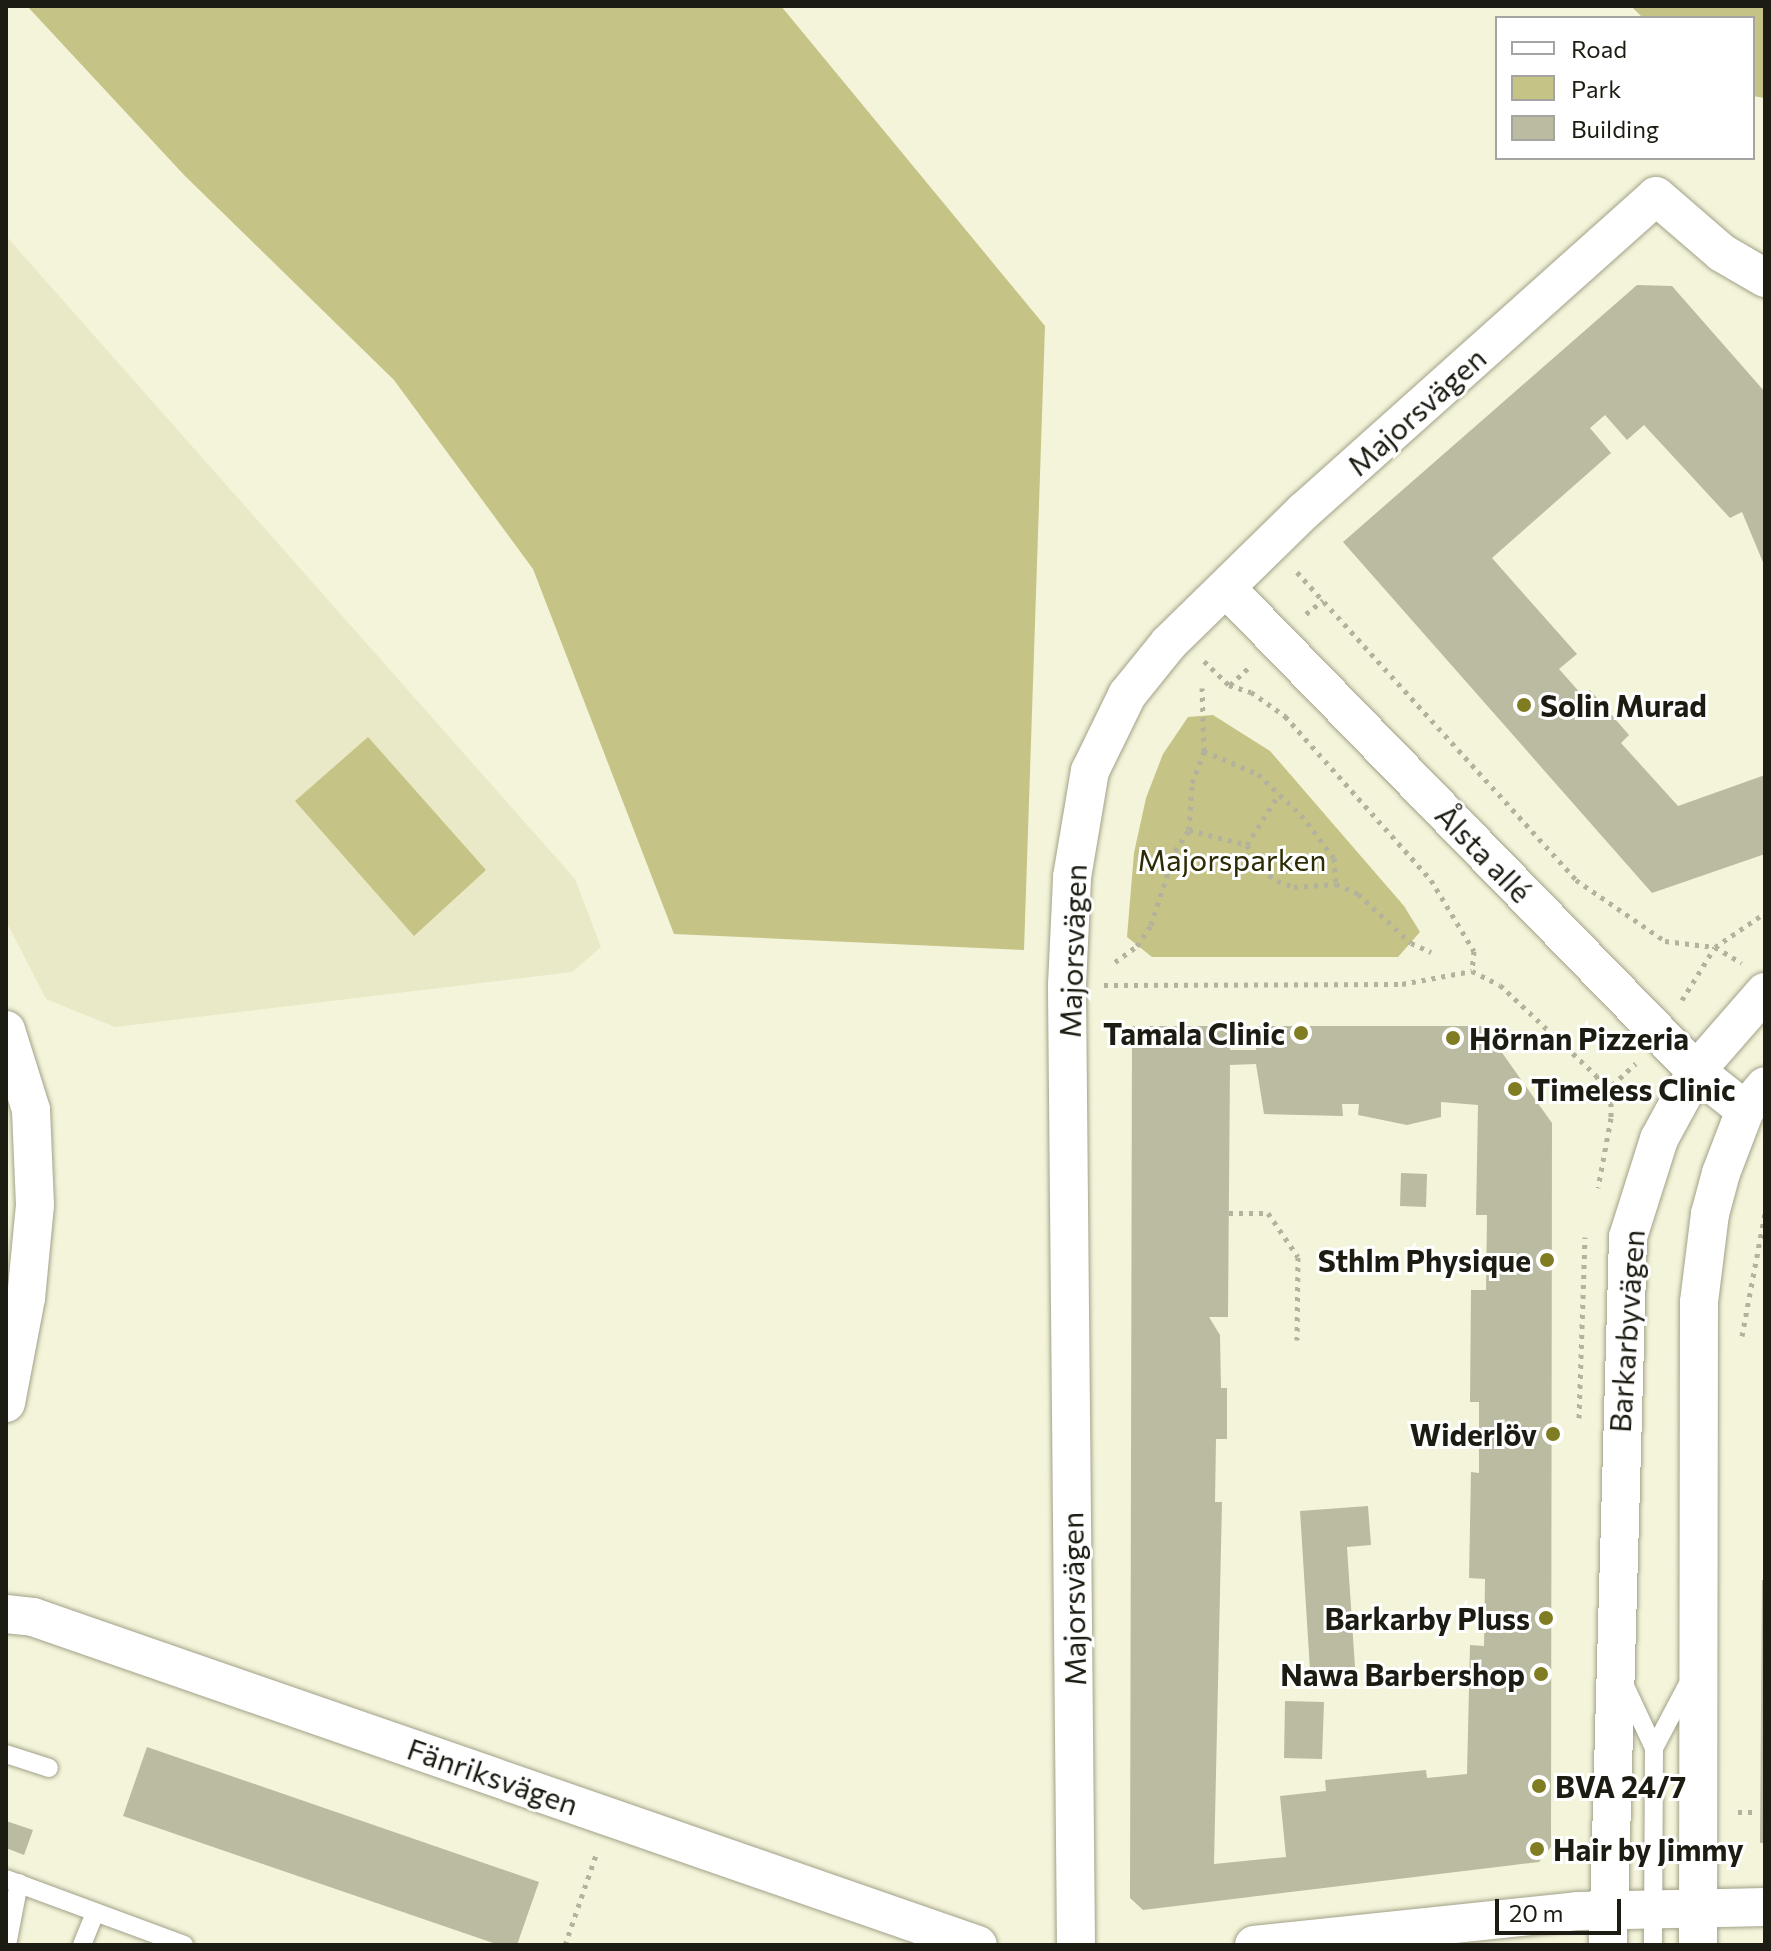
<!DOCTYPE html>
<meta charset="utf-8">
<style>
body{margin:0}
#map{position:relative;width:1771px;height:1951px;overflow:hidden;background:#f4f4da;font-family:Commissioner,sans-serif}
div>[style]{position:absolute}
.built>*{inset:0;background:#e9e9c7}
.green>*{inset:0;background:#c5c385}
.building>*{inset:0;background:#bbbba2}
.path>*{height:5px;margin-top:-2.5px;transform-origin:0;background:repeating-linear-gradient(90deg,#b2b29d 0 4px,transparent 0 10px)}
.roads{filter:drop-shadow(0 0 2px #a2a189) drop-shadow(0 0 2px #a2a189)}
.service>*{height:18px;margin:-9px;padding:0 9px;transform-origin:9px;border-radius:9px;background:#fff}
.minor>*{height:38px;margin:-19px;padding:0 19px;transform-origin:19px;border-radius:19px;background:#fff}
.dots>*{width:22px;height:22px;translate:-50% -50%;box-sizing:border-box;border:4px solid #fff;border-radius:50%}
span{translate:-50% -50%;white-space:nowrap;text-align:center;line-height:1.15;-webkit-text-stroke:6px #fff;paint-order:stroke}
.street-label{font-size:30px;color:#1d1c13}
.poi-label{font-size:30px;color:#1d1c13;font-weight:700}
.left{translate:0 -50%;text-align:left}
.right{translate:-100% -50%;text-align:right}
.park-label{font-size:30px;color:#2d2b03}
.frame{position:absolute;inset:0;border:8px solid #1d1c13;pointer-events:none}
.legend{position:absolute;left:1495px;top:16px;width:260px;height:144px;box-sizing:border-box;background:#fff;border:2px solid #a5a4a1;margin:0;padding:10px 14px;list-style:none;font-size:24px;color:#1d1c13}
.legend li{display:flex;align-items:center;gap:16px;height:40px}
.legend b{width:40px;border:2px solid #a5a4a1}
.scale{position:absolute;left:1495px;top:1899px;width:126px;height:36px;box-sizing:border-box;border:4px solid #1d1c13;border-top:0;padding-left:10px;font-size:24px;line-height:28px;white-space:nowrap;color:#1d1c13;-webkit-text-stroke:6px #fff;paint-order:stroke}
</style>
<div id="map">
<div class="built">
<div style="clip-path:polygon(6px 236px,575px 879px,601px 947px,572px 972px,115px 1027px,46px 999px,6px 921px)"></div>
</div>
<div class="green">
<div style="clip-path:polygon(27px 6px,781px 6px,1045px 326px,1024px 950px,674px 934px,533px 569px,394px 380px,185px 176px)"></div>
<div style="clip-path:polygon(1631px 6px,1765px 6px,1765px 98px,1753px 96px,1753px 18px,1643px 18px)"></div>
<div style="clip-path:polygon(1213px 715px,1270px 751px,1404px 906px,1420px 932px,1398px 957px,1152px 957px,1127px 937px,1134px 853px,1146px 798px,1163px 754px,1188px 717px)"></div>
<div style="clip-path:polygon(368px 737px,486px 870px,414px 936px,295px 801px)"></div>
</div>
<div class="building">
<div style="clip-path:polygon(1637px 285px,1672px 286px,1765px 392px,1765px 567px,1742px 512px,1730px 518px,1644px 425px,1627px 440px,1605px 415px,1590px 428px,1611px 453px,1492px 558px,1577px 654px,1559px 669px,1583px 696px,1590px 690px,1629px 735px,1621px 743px,1678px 806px,1765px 775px,1765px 854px,1652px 893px,1343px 542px)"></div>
<div style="clip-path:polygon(evenodd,1132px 1026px,1230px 1026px,1230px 1050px,1256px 1050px,1256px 1026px,1483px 1026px,1552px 1123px,1551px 1847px,1539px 1862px,1143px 1910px,1130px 1898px,1132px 1026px,1256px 1064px,1264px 1114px,1343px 1116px,1342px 1104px,1359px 1104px,1358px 1115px,1407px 1125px,1441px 1117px,1441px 1102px,1478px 1105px,1476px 1215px,1487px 1215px,1486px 1290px,1471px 1290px,1470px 1402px,1479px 1402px,1479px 1473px,1471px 1472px,1469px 1578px,1485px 1579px,1484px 1646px,1470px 1645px,1467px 1774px,1427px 1778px,1426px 1770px,1325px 1780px,1326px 1791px,1280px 1796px,1286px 1857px,1214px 1864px,1222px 1502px,1215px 1502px,1216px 1439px,1227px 1439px,1227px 1388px,1221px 1388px,1220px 1335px,1209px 1317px,1228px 1317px,1230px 1065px,1256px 1064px)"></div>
<div style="clip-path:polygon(1401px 1173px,1427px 1174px,1426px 1207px,1400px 1206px)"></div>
<div style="clip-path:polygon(1368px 1506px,1371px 1545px,1347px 1547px,1355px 1667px,1310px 1670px,1300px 1511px)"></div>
<div style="clip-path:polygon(1762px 1580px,1765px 1580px,1765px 1843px,1760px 1843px)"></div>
<div style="clip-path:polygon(1285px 1701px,1324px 1702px,1322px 1759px,1284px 1758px)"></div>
<div style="clip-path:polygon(147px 1747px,539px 1882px,517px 1945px,499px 1945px,123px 1816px)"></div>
<div style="clip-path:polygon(6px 1821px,33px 1830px,24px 1855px,6px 1848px)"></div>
</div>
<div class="path">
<div style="left:1297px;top:572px;width:416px;rotate:47.8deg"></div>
<div style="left:1576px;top:880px;width:108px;rotate:34.4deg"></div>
<div style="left:1665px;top:941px;width:50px;rotate:6.8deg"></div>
<div style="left:1715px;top:947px;width:31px;rotate:31deg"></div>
<div style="left:1306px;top:614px;width:22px;rotate:-39deg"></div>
<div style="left:1204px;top:661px;width:35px;rotate:44deg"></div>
<div style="left:1229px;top:685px;width:23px;rotate:18deg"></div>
<div style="left:1251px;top:692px;width:42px;rotate:35.2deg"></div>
<div style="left:1285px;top:716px;width:220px;rotate:48.3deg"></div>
<div style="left:1431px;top:880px;width:83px;rotate:58.8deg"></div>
<div style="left:1474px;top:951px;width:20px;rotate:96deg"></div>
<div style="left:1230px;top:685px;width:26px;rotate:-43deg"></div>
<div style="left:1204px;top:751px;width:59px;rotate:23.1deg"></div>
<div style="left:1258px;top:774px;width:59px;rotate:43.6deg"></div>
<div style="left:1301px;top:815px;width:54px;rotate:52.5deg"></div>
<div style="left:1334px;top:858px;width:26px;rotate:86deg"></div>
<div style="left:1189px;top:830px;width:47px;rotate:-86.3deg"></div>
<div style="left:1192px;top:783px;width:34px;rotate:-69deg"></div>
<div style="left:1204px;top:751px;width:63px;rotate:-91.8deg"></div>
<div style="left:1247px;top:845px;width:60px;rotate:-57.9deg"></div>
<div style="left:1115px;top:962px;width:27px;rotate:-36deg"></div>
<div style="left:1137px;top:946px;width:25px;rotate:-56deg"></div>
<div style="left:1151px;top:925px;width:78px;rotate:-72deg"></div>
<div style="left:1175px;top:851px;width:25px;rotate:-56deg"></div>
<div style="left:1189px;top:830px;width:60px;rotate:14.5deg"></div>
<div style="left:1247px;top:845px;width:28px;rotate:60deg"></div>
<div style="left:1261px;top:869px;width:20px;rotate:37deg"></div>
<div style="left:1277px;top:881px;width:18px;rotate:19deg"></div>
<div style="left:1294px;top:887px;width:42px;rotate:-4.1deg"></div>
<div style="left:1336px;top:884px;width:24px;rotate:24deg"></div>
<div style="left:1358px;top:894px;width:72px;rotate:42.8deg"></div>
<div style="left:1411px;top:943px;width:22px;rotate:24deg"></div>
<div style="left:1104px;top:985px;width:298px;rotate:-0.2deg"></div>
<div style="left:1402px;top:984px;width:71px;rotate:-10.5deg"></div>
<div style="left:1472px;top:971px;width:31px;rotate:27deg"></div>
<div style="left:1500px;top:985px;width:132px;rotate:43.2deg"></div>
<div style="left:1596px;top:1075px;width:32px;rotate:62deg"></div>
<div style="left:1611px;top:1103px;width:15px;rotate:90deg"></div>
<div style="left:1611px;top:1118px;width:71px;rotate:100.5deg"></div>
<div style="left:1682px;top:1000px;width:62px;rotate:-58.1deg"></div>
<div style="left:1715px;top:947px;width:60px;rotate:-34.2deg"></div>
<div style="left:1605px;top:1092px;width:42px;rotate:-43.1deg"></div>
<div style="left:1229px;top:1213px;width:39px"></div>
<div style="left:1268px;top:1213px;width:53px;rotate:55.7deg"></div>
<div style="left:1298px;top:1257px;width:83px;rotate:90.7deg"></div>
<div style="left:1742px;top:1336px;width:125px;rotate:-79.4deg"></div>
<div style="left:1579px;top:1418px;width:181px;rotate:-88.1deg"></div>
<div style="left:1738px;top:1812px;width:15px"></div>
<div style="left:565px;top:1945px;width:95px;rotate:-71deg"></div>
</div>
<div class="roads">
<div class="service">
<div style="left:1625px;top:1686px;width:68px;rotate:64.9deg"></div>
<div style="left:1654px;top:1748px;width:197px;rotate:90.3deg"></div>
<div style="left:1654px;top:1748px;width:77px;rotate:-62.1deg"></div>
<div style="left:6px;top:1754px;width:45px;rotate:18deg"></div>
<div style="left:6px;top:1879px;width:190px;rotate:20.3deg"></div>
<div style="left:7px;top:1945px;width:63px;rotate:-79deg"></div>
<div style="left:82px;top:1945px;width:35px;rotate:-68deg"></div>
</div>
<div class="minor">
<div style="left:1228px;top:590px;width:671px;rotate:45.78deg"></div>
<div style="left:1696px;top:1071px;width:63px;rotate:38.5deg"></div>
<div style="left:6px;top:1030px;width:84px;rotate:72.6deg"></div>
<div style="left:31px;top:1110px;width:95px;rotate:87.6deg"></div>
<div style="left:35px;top:1205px;width:93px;rotate:95.5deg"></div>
<div style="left:26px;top:1298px;width:107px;rotate:100.8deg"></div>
<div style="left:6px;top:1614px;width:27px;rotate:6deg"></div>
<div style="left:33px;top:1617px;width:1000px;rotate:19.14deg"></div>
<div style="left:1076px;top:1945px;width:960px;rotate:-90.54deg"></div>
<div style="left:1067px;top:985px;width:108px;rotate:-87.3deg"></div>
<div style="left:1072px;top:877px;width:108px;rotate:-80.4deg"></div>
<div style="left:1090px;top:771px;width:85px;rotate:-64deg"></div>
<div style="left:1127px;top:695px;width:67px;rotate:-51.1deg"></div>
<div style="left:1169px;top:643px;width:189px;rotate:-44.4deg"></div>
<div style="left:1304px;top:511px;width:472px;rotate:-41.8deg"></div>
<div style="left:1656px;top:196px;width:87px;rotate:40.8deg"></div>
<div style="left:1722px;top:253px;width:50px;rotate:30.2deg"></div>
<div style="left:1254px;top:1945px;width:325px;rotate:-6deg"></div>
<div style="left:1577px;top:1911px;width:188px;rotate:-1.2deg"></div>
<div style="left:1608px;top:1945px;width:708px;rotate:-88.38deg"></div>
<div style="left:1628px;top:1237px;width:103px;rotate:-72.4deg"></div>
<div style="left:1659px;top:1139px;width:77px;rotate:-61.4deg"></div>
<div style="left:1696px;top:1071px;width:105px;rotate:-48.9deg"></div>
<div style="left:1698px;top:1945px;width:643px;rotate:-89.91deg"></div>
<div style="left:1699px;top:1302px;width:89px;rotate:-82.9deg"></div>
<div style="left:1710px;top:1214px;width:42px;rotate:-75deg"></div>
<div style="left:1721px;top:1173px;width:67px;rotate:-69.1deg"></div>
<div style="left:1745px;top:1110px;width:31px;rotate:-50deg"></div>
</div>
</div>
<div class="dots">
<div style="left:1524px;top:705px;background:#807c22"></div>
<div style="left:1301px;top:1033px;background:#807c22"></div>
<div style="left:1453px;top:1038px;background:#807c22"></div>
<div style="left:1515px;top:1089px;background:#807c22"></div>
<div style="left:1547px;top:1260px;background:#807c22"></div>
<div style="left:1553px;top:1434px;background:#807c22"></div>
<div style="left:1546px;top:1618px;background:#807c22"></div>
<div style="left:1541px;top:1674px;background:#807c22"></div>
<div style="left:1539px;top:1786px;background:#807c22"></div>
<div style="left:1537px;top:1849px;background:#807c22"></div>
</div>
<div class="street-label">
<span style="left:1416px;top:411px;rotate:-42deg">Majorsvägen</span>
<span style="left:1484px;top:853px;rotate:46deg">Ålsta allé</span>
<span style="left:1072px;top:951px;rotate:-88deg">Majorsvägen</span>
<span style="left:1626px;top:1331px;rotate:-86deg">Barkarbyvägen</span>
<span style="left:1073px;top:1599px;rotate:-91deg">Majorsvägen</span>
<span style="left:493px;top:1776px;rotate:19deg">Fänriksvägen</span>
</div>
<div class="poi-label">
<span class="left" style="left:1540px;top:705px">Solin Murad</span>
<span class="right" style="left:1285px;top:1033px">Tamala Clinic</span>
<span class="left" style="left:1469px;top:1038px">Hörnan Pizzeria</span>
<span class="left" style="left:1531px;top:1089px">Timeless Clinic</span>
<span class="right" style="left:1531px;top:1260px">Sthlm Physique</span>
<span class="right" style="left:1537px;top:1434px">Widerlöv</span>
<span class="right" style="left:1530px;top:1618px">Barkarby Pluss</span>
<span class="right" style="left:1525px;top:1674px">Nawa Barbershop</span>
<span class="left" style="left:1555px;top:1786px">BVA 24/7</span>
<span class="left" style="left:1553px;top:1849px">Hair by Jimmy</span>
</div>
<div class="park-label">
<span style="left:1232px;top:859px">Majorsparken</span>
</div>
<div class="frame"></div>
<ul class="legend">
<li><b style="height:10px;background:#fff"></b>Road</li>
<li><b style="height:22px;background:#c5c385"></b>Park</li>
<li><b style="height:22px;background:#bbbba2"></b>Building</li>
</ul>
<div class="scale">20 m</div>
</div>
